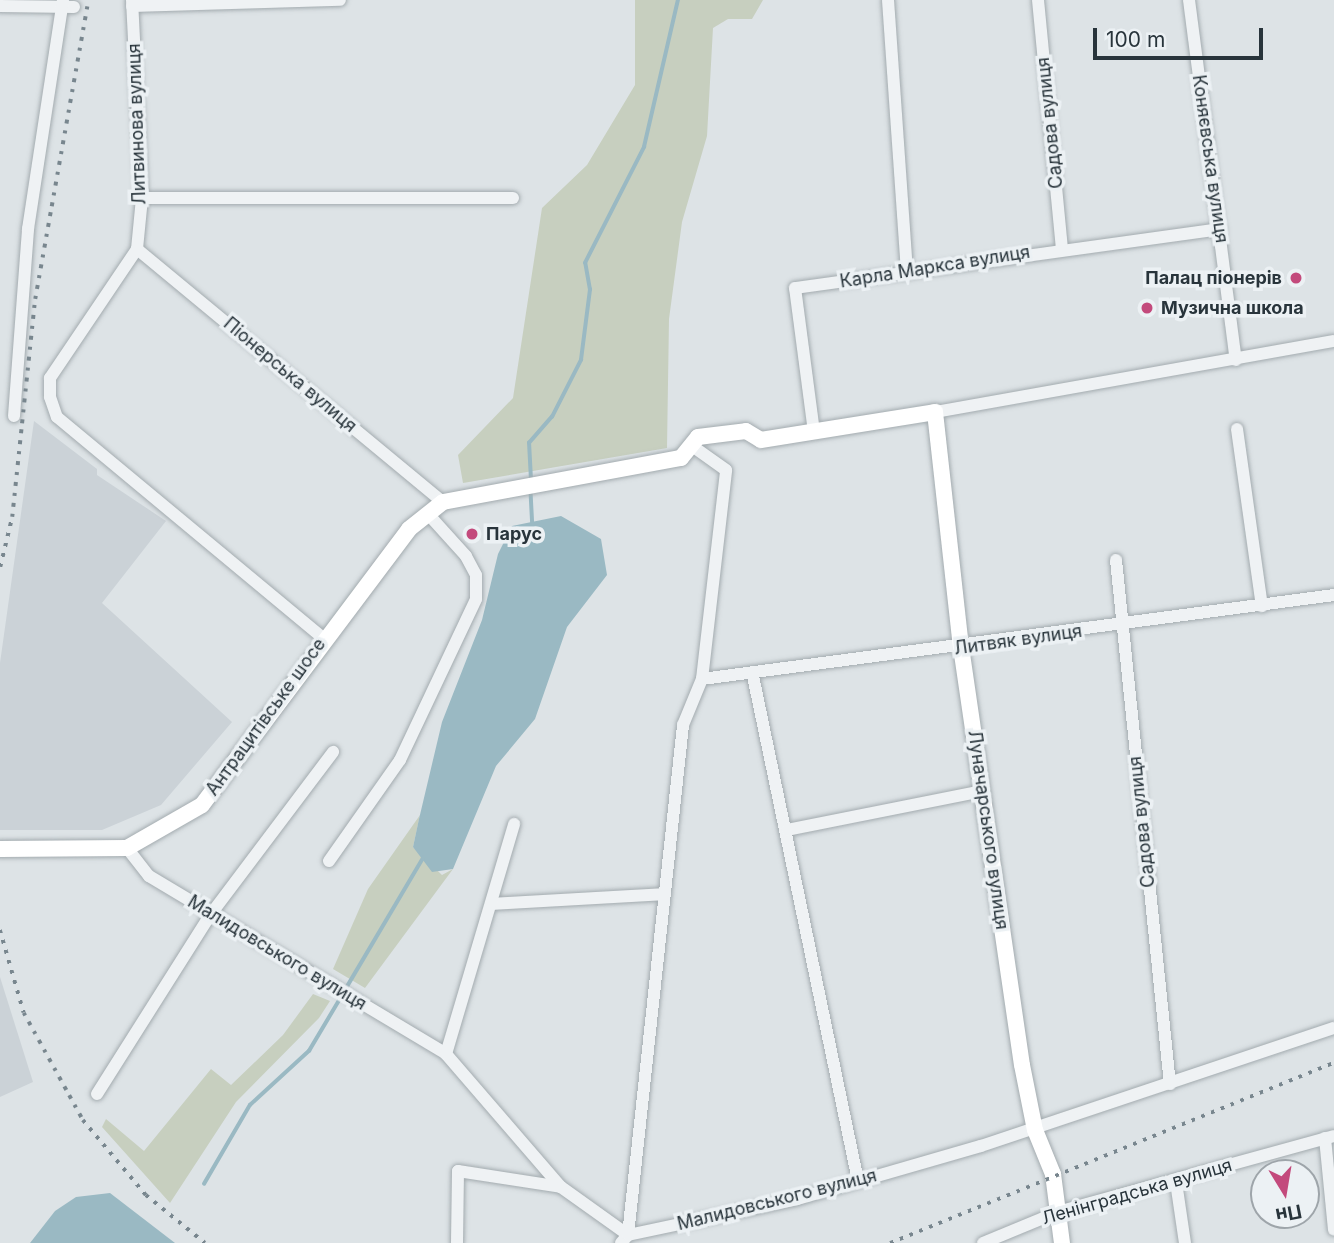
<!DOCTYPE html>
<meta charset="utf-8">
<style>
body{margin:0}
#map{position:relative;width:1334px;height:1243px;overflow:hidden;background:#dde3e6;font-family:Inter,sans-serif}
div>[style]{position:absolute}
.built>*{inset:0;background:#cbd2d7}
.green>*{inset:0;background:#c7cfbf}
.water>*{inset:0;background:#9ab9c3}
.stream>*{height:3.5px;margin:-1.75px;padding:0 1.75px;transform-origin:1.75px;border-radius:1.75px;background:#9ab9c3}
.roads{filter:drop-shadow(0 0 2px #a3abaf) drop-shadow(0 0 2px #a3abaf)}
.minor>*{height:12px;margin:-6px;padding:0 6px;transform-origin:6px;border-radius:6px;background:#eff2f4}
.major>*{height:16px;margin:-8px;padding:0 8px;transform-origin:8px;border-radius:8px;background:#fff}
.rail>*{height:3.5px;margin-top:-1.75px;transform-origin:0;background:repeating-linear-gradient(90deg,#78868e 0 3.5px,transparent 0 10.5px)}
.dots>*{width:19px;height:19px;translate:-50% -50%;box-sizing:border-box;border:4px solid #ecf1f4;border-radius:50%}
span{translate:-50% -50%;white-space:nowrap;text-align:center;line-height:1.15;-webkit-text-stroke:7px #ecf1f4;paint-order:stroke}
.street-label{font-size:18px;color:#28343b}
.poi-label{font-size:18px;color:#28343b;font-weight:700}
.right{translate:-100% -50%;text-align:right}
.left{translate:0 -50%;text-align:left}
.north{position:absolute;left:1250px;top:1159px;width:70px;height:70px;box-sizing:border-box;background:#ecf1f4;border:2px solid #9ea5aa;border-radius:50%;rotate:169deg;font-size:19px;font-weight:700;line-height:28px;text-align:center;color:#28343b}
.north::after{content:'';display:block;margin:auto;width:24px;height:32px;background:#c34a7c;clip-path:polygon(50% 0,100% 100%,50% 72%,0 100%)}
.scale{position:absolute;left:1093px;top:28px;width:170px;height:32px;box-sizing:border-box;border:4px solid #28343b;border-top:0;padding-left:9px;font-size:21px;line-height:24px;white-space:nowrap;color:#28343b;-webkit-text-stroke:5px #ecf1f4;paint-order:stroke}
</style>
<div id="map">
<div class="built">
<div style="clip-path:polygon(34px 421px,97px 469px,97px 475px,166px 521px,102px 603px,232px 722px,161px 805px,102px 830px,0 830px,0 663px)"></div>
<div style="clip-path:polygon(0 977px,33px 1082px,0 1097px)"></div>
</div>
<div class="green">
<div style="clip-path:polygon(635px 0,763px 0,752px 19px,728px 19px,713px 28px,707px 136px,682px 222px,669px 319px,667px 448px,463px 483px,458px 455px,513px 398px,542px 208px,587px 165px,635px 85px)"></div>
<div style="clip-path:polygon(420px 815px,413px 847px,442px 875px,453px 869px,365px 988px,333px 969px,368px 889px)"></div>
<div style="clip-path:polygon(313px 994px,330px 1001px,319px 1018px,236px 1102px,170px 1203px,102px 1127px,106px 1119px,144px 1151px,211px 1069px,231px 1085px,283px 1035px)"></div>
</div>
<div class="water">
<div style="clip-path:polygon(561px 516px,601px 539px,607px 575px,567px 627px,535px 719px,496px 766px,453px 869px,432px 872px,413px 847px,419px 819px,442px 722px,482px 620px,498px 554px,512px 526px)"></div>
<div style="clip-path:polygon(110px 1193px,175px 1243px,30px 1243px,55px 1211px,76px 1197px)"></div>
</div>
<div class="stream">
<div style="left:531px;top:480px;width:37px;rotate:-93deg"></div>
<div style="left:529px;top:443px;width:35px;rotate:-49deg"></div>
<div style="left:552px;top:417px;width:64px;rotate:-63deg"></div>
<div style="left:581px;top:360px;width:71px;rotate:-82.7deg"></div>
<div style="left:590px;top:290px;width:27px;rotate:-100deg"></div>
<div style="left:585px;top:263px;width:130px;rotate:-63deg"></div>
<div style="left:644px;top:147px;width:151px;rotate:-77deg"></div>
<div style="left:531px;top:492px;width:34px;rotate:87deg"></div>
<div style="left:345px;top:990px;width:153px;rotate:-59.4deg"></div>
<div style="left:204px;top:1184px;width:91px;rotate:-59.8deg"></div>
<div style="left:250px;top:1105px;width:80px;rotate:-42.5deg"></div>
<div style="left:309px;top:1051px;width:63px;rotate:-59.3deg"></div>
</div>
<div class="roads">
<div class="minor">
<div style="left:132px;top:0;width:198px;rotate:87.1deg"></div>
<div style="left:142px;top:198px;width:51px;rotate:95.6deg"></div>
<div style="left:137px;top:249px;width:156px;rotate:124deg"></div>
<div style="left:50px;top:378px;width:19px;rotate:90deg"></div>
<div style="left:50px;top:397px;width:21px;rotate:71deg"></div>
<div style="left:57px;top:417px;width:346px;rotate:39.7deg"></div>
<div style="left:888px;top:0;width:274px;rotate:86deg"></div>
<div style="left:1038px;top:0;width:248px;rotate:84.5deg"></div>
<div style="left:1189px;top:0;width:363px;rotate:82.6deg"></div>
<div style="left:0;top:6px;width:74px;rotate:0.8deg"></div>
<div style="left:132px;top:6px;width:208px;rotate:-1.7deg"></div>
<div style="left:142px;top:198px;width:371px"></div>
<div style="left:137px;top:249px;width:397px;rotate:39.6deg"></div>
<div style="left:935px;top:412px;width:405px;rotate:-10.1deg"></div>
<div style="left:14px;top:416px;width:188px;rotate:-85.7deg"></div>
<div style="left:28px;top:229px;width:232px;rotate:-81.3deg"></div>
<div style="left:1237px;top:429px;width:179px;rotate:82deg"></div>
<div style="left:814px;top:432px;width:145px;rotate:-97.5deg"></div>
<div style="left:795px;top:288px;width:429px;rotate:-7.9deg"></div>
<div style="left:1116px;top:560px;width:527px;rotate:84.12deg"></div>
<div style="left:753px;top:676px;width:516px;rotate:78.25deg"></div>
<div style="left:702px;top:679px;width:638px;rotate:-7.57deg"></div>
<div style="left:787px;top:830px;width:199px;rotate:-11.3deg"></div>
<div style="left:127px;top:848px;width:36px;rotate:52deg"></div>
<div style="left:149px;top:876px;width:346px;rotate:30.9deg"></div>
<div style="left:446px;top:1054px;width:176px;rotate:49.2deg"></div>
<div style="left:561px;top:1187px;width:82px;rotate:35.6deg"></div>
<div style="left:628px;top:1235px;width:173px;rotate:-12deg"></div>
<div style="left:797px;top:1199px;width:191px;rotate:-16.1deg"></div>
<div style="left:981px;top:1146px;width:372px;rotate:-18.5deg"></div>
<div style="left:329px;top:861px;width:123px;rotate:-54.9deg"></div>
<div style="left:400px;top:760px;width:178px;rotate:-64.7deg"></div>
<div style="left:476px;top:599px;width:24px;rotate:-90deg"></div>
<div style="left:476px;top:575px;width:21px;rotate:-118deg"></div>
<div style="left:466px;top:556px;width:57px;rotate:-132.1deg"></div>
<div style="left:492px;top:904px;width:173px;rotate:-3.3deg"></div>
<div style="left:446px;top:1054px;width:240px;rotate:-73.5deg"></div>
<div style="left:97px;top:1094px;width:213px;rotate:-57.7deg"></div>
<div style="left:211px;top:914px;width:203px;rotate:-53deg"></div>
<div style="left:1325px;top:1138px;width:92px;rotate:84.4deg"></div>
<div style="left:1176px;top:1182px;width:62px;rotate:81.6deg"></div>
<div style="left:457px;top:1243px;width:72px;rotate:-89.2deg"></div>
<div style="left:458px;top:1171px;width:104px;rotate:8.8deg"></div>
<div style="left:621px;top:1243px;width:11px;rotate:-49deg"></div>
<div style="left:628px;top:1235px;width:513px;rotate:-83.84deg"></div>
<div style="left:683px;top:725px;width:50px;rotate:-67.6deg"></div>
<div style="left:702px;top:679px;width:210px;rotate:-83.4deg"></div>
<div style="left:726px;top:470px;width:43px;rotate:-144.5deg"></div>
<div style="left:983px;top:1243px;width:81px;rotate:-22.5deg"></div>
<div style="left:1058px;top:1212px;width:286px;rotate:-15.4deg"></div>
</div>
<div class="major">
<div style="left:0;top:849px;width:127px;rotate:-0.5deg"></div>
<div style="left:127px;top:848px;width:86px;rotate:-29.8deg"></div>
<div style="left:202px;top:805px;width:345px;rotate:-53.1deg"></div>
<div style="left:409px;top:529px;width:43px;rotate:-38.5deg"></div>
<div style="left:443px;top:502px;width:242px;rotate:-10.5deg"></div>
<div style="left:681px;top:458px;width:27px;rotate:-51deg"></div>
<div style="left:698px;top:437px;width:48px;rotate:-7.1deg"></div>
<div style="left:746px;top:431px;width:17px;rotate:31deg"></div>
<div style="left:761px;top:440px;width:176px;rotate:-9.1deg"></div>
<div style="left:935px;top:412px;width:236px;rotate:83.7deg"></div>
<div style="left:961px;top:647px;width:422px;rotate:81.7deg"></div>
<div style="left:1022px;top:1065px;width:66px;rotate:78.7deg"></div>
<div style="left:1035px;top:1130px;width:48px;rotate:67.8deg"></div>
<div style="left:1053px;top:1174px;width:70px;rotate:82.6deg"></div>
</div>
</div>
<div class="rail">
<div style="left:0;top:567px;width:51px;rotate:-76.5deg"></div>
<div style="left:12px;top:517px;width:219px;rotate:-84deg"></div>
<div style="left:35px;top:299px;width:304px;rotate:-79.9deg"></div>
<div style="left:0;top:930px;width:86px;rotate:73.9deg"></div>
<div style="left:24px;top:1013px;width:122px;rotate:61.1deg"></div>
<div style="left:83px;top:1120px;width:98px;rotate:50deg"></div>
<div style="left:146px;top:1195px;width:76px;rotate:39.1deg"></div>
<div style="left:890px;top:1243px;width:479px;rotate:-22.1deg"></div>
</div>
<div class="dots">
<div style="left:1296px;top:278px;background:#c34a7c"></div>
<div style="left:1147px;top:308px;background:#c34a7c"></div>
<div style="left:472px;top:534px;background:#c34a7c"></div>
</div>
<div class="street-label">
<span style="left:1050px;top:123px;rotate:-96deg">Садова вулиця</span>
<span style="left:137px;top:124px;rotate:-92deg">Литвинова вулиця</span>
<span style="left:1210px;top:159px;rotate:82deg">Коняєвська вулиця</span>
<span style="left:935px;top:267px;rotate:-9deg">Карла Маркса вулиця</span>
<span style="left:290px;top:375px;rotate:40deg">Піонерська вулиця</span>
<span style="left:1018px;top:640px;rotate:-8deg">Литвяк вулиця</span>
<span style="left:266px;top:717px;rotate:-54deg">Антрацитівське шосе</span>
<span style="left:1142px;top:822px;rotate:-96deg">Садова вулиця</span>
<span style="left:988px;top:830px;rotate:82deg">Луначарського вулиця</span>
<span style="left:277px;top:953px;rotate:31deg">Малидовського вулиця</span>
<span style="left:1137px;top:1192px;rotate:-16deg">Ленінградська вулиця</span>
<span style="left:777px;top:1200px;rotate:-14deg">Малидовського вулиця</span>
</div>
<div class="poi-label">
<span class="right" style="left:1282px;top:278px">Палац піонерів</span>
<span class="left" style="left:1161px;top:308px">Музична школа</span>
<span class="left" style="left:486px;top:534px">Парус</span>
</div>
<div class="north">Пн</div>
<div class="scale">100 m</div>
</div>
